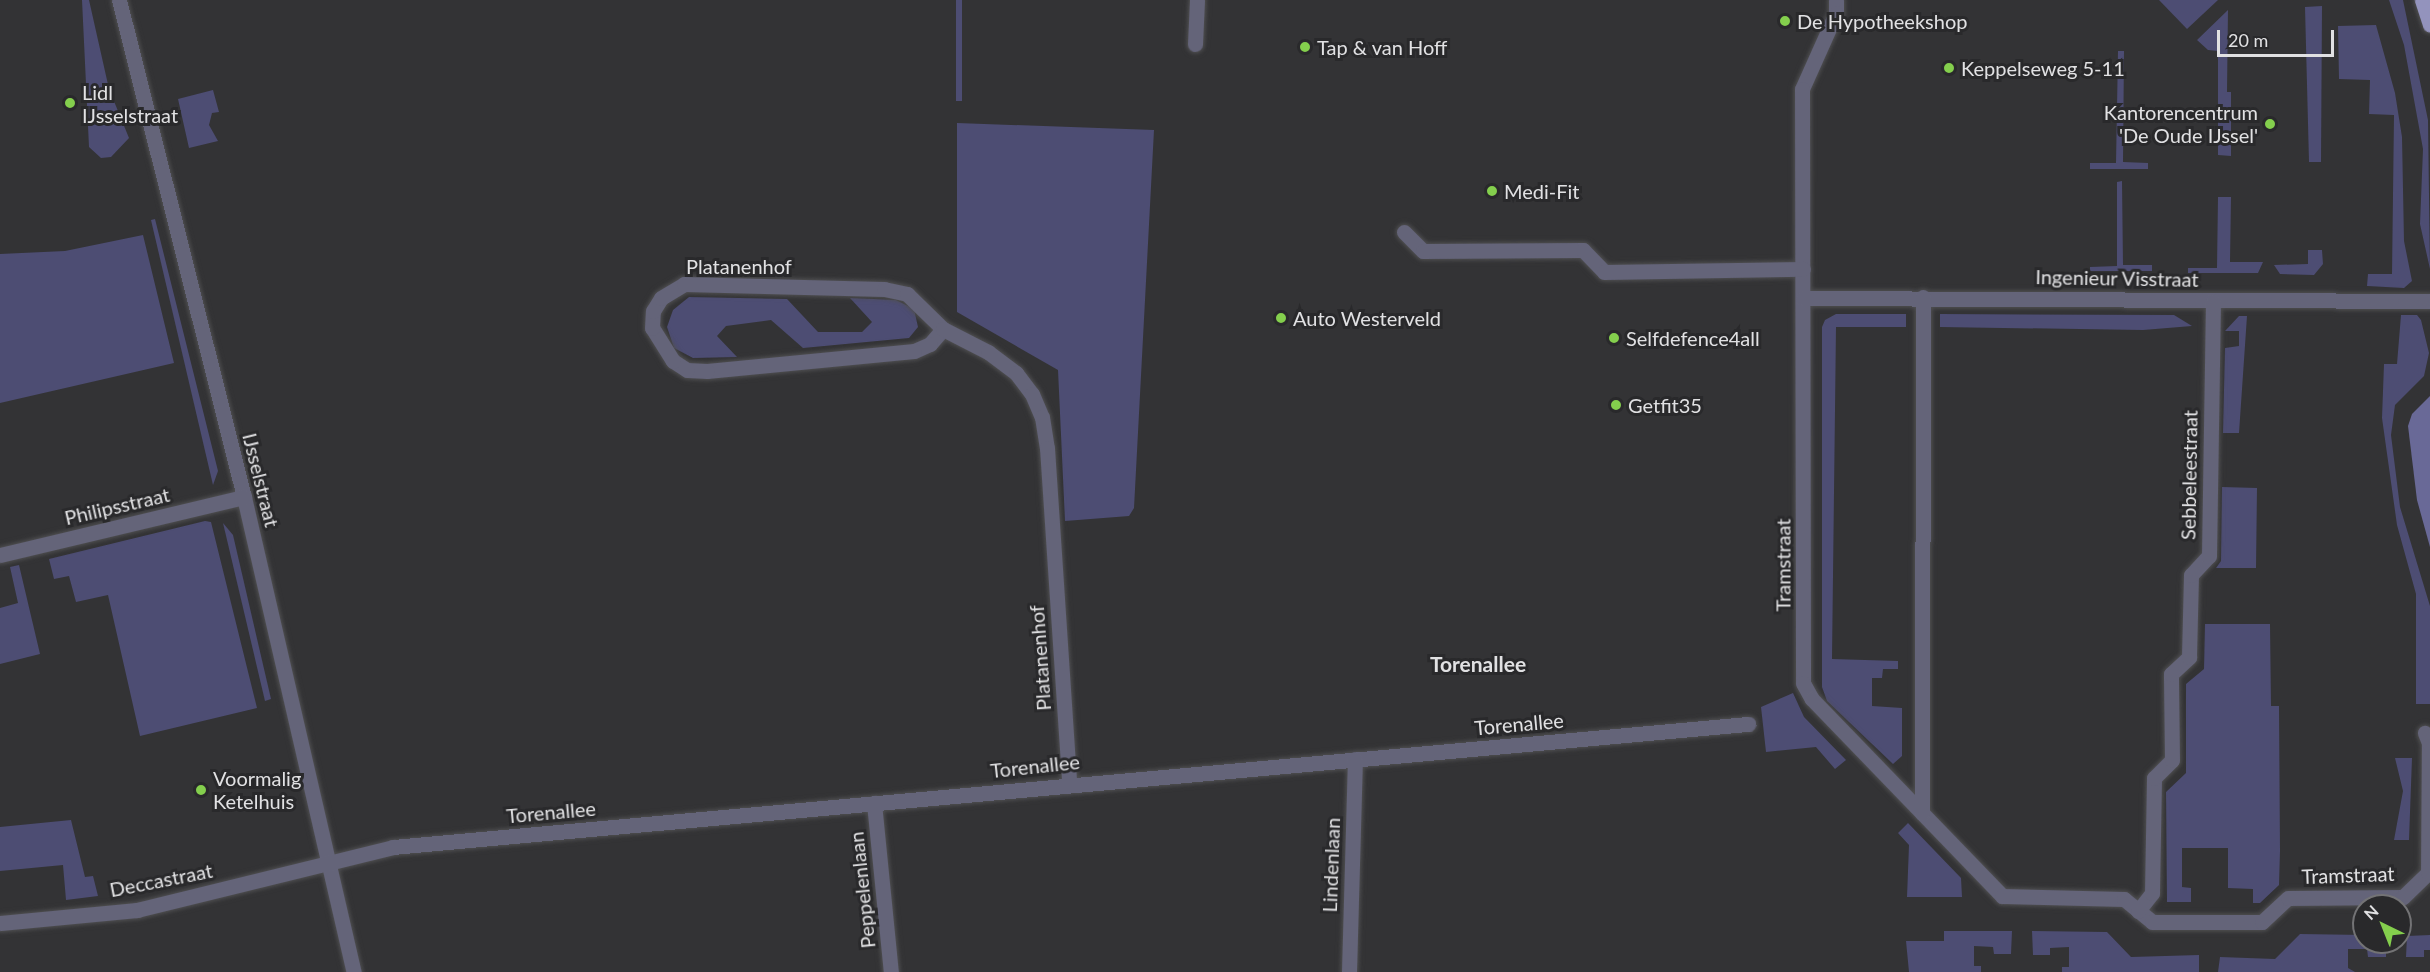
<!DOCTYPE html>
<style>
body{margin:0}
#map{position:relative;width:2430px;height:972px;overflow:hidden;background:#333335;font-family:Lato,sans-serif}
div>[style]{position:absolute}
.green>*{inset:0;background:#4d4d73}
.forest>*{inset:0;background:#696997}
.roads{filter:drop-shadow(0 0 2px #4f4f51) drop-shadow(0 0 2px #4f4f51)}
.street>*{height:15px;margin:-7.5px;padding:0 7.5px;transform-origin:7.5px;border-radius:7.5px;background:#646479}
.primary>*{height:15px;margin:-7.5px;padding:0 7.5px;transform-origin:7.5px;border-radius:7.5px;background:#9393bd}
.dots>*{width:16px;height:16px;translate:-50% -50%;box-sizing:border-box;border:3px solid #29292b;border-radius:50%}
span{translate:-50% -50%;white-space:nowrap;text-align:center;line-height:1.15;-webkit-text-stroke:6px #29292b;paint-order:stroke}
.poi-label{font-size:20px;color:#e1e1e3}
.left{translate:0 -50%;text-align:left}
.right{translate:-100% -50%;text-align:right}
.street-label{font-size:20px;color:#e1e1e3}
.neighbourhood-label{font-size:21px;color:#e1e1e3;font-weight:700}
.north{position:absolute;left:2352px;top:894px;width:60px;height:60px;box-sizing:border-box;background:#29292b;border:2px solid #737375;border-radius:50%;rotate:317deg;font-size:16px;font-weight:700;line-height:24px;text-align:center;color:#e1e1e3}
.north::after{content:'';display:block;margin:auto;width:21px;height:27px;background:#84cf4d;clip-path:polygon(50% 0,100% 100%,50% 72%,0 100%)}
.scale{position:absolute;left:2217px;top:30px;width:117px;height:27px;box-sizing:border-box;border:3px solid #e1e1e3;border-top:0;padding-left:8px;font-size:18px;line-height:21px;white-space:nowrap;color:#e1e1e3;-webkit-text-stroke:4px #29292b;paint-order:stroke}
</style>
<div id="map">
<div class="green">
<div style="clip-path:polygon(82px 0,89px 0,109px 89px,129px 138px,111px 157px,101px 158px,89px 147px)"></div>
<div style="clip-path:polygon(956px 0,962px 0,962px 101px,956px 101px)"></div>
<div style="clip-path:polygon(2159px 0,2218px 0,2187px 29px)"></div>
<div style="clip-path:polygon(2389px 0,2403px 0,2428px 120px,2430px 269px,2420px 224px,2423px 149px,2404px 45px)"></div>
<div style="clip-path:polygon(2322px 6px,2321px 162px,2309px 162px,2305px 7px)"></div>
<div style="clip-path:polygon(2228px 10px,2227px 92px,2231px 92px,2231px 156px,2218px 155px,2218px 51px,2208px 50px,2197px 40px)"></div>
<div style="clip-path:polygon(2376px 25px,2395px 93px,2402px 137px,2404px 241px,2412px 281px,2404px 288px,2367px 286px,2368px 274px,2392px 274px,2394px 115px,2369px 114px,2370px 80px,2339px 79px,2338px 26px)"></div>
<div style="clip-path:polygon(2118px 51px,2124px 51px,2123px 162px,2148px 163px,2148px 169px,2090px 169px,2090px 163px,2116px 163px)"></div>
<div style="clip-path:polygon(213px 90px,219px 112px,212px 113px,209px 125px,218px 141px,189px 148px,178px 99px)"></div>
<div style="clip-path:polygon(957px 123px,1154px 130px,1134px 508px,1129px 516px,1065px 521px,1058px 370px,957px 312px)"></div>
<div style="clip-path:polygon(2122px 181px,2123px 265px,2152px 265px,2152px 271px,2090px 271px,2090px 267px,2117px 266px,2117px 182px)"></div>
<div style="clip-path:polygon(2218px 197px,2231px 197px,2230px 262px,2263px 262px,2258px 273px,2188px 273px,2188px 268px,2217px 268px)"></div>
<div style="clip-path:polygon(155px 219px,218px 471px,213px 485px,151px 220px)"></div>
<div style="clip-path:polygon(143px 235px,174px 363px,0 403px,0 254px,65px 251px)"></div>
<div style="clip-path:polygon(2308px 250px,2322px 250px,2323px 264px,2314px 275px,2280px 274px,2274px 265px,2308px 264px)"></div>
<div style="clip-path:polygon(689px 297px,787px 299px,818px 332px,862px 332px,872px 322px,850px 298px,896px 300px,914px 309px,918px 327px,909px 338px,803px 348px,771px 320px,726px 326px,717px 336px,737px 357px,693px 358px,674px 348px,667px 327px,673px 310px)"></div>
<div style="clip-path:polygon(1836px 314px,1906px 314px,1906px 327px,1836px 327px,1832px 659px,1898px 661px,1898px 669px,1883px 669px,1882px 678px,1872px 678px,1872px 706px,1902px 708px,1902px 756px,1893px 764px,1827px 701px,1822px 687px,1822px 327px,1825px 320px)"></div>
<div style="clip-path:polygon(1940px 314px,2174px 315px,2192px 326px,2143px 330px,1940px 327px)"></div>
<div style="clip-path:polygon(2401px 315px,2417px 315px,2421px 320px,2429px 353px,2424px 376px,2395px 405px,2391px 435px,2400px 507px,2430px 606px,2430px 704px,2416px 704px,2416px 594px,2397px 525px,2382px 418px,2384px 364px,2397px 364px)"></div>
<div style="clip-path:polygon(2239px 316px,2247px 316px,2239px 433px,2223px 433px,2225px 348px,2239px 346px,2239px 331px,2225px 331px)"></div>
<div style="clip-path:polygon(2222px 487px,2257px 488px,2256px 568px,2216px 568px,2221px 561px)"></div>
<div style="clip-path:polygon(205px 521px,211px 522px,257px 708px,140px 736px,108px 595px,76px 602px,69px 576px,54px 579px,49px 559px)"></div>
<div style="clip-path:polygon(223px 523px,233px 535px,271px 699px,265px 701px)"></div>
<div style="clip-path:polygon(19px 565px,40px 654px,0 664px,0 608px,18px 603px,10px 567px)"></div>
<div style="clip-path:polygon(2205px 624px,2270px 624px,2271px 706px,2279px 706px,2280px 851px,2279px 885px,2260px 903px,2253px 903px,2253px 889px,2228px 888px,2228px 848px,2182px 848px,2182px 887px,2191px 888px,2191px 902px,2167px 902px,2166px 792px,2186px 773px,2186px 684px,2204px 669px)"></div>
<div style="clip-path:polygon(1793px 693px,1804px 717px,1846px 760px,1835px 769px,1816px 747px,1766px 752px,1761px 707px)"></div>
<div style="clip-path:polygon(2395px 758px,2412px 758px,2409px 840px,2394px 840px,2403px 791px)"></div>
<div style="clip-path:polygon(71px 820px,85px 877px,93px 876px,98px 896px,66px 900px,63px 865px,0 871px,0 827px)"></div>
<div style="clip-path:polygon(1908px 823px,1961px 878px,1962px 897px,1907px 897px,1909px 845px,1898px 833px)"></div>
<div style="clip-path:polygon(1944px 931px,2012px 931px,2011px 954px,1994px 954px,1993px 947px,1974px 946px,1974px 966px,1981px 966px,1981px 972px,1909px 972px,1906px 941px,1944px 941px)"></div>
<div style="clip-path:polygon(2032px 931px,2107px 932px,2131px 957px,2199px 955px,2199px 972px,2062px 972px,2062px 967px,2069px 967px,2069px 947px,2050px 948px,2050px 955px,2033px 955px)"></div>
<div style="clip-path:polygon(2300px 934px,2364px 935px,2364px 942px,2386px 942px,2386px 957px,2368px 957px,2367px 949px,2348px 949px,2348px 968px,2355px 972px,2218px 972px,2220px 957px,2275px 959px)"></div>
<div style="clip-path:polygon(2430px 935px,2430px 950px,2424px 950px,2424px 957px,2406px 957px,2407px 936px)"></div>
</div>
<div class="forest">
<div style="clip-path:polygon(2430px 396px,2430px 547px,2417px 500px,2408px 426px,2412px 414px)"></div>
</div>
<div class="roads">
<div class="street">
<div style="left:119px;top:0;width:512px;rotate:75.88deg"></div>
<div style="left:244px;top:497px;width:488px;rotate:77deg"></div>
<div style="left:1836px;top:0;width:13px;rotate:90deg"></div>
<div style="left:1836px;top:13px;width:83px;rotate:114.1deg"></div>
<div style="left:1802px;top:89px;width:594px;rotate:89.9deg"></div>
<div style="left:1803px;top:683px;width:18px;rotate:61deg"></div>
<div style="left:1812px;top:699px;width:274px;rotate:46deg"></div>
<div style="left:2002px;top:896px;width:122px;rotate:1.4deg"></div>
<div style="left:2124px;top:899px;width:36px;rotate:39deg"></div>
<div style="left:2152px;top:922px;width:110px"></div>
<div style="left:2262px;top:922px;width:35px;rotate:-43deg"></div>
<div style="left:2288px;top:898px;width:115px;rotate:-0.5deg"></div>
<div style="left:2403px;top:897px;width:35px;rotate:-44deg"></div>
<div style="left:2428px;top:873px;width:130px;rotate:-89.6deg"></div>
<div style="left:2429px;top:743px;width:11px;rotate:-112deg"></div>
<div style="left:1195px;top:44px;width:44px;rotate:-87.4deg"></div>
<div style="left:1404px;top:232px;width:27px;rotate:45deg"></div>
<div style="left:1423px;top:251px;width:160px;rotate:-0.4deg"></div>
<div style="left:1583px;top:250px;width:30px;rotate:46deg"></div>
<div style="left:1604px;top:272px;width:199px;rotate:-0.9deg"></div>
<div style="left:1803px;top:298px;width:627px;rotate:0.27deg"></div>
<div style="left:943px;top:329px;width:20px;rotate:131deg"></div>
<div style="left:930px;top:344px;width:17px;rotate:156deg"></div>
<div style="left:914px;top:351px;width:208px;rotate:174.5deg"></div>
<div style="left:707px;top:371px;width:20px;rotate:-177deg"></div>
<div style="left:687px;top:370px;width:17px;rotate:-147deg"></div>
<div style="left:673px;top:361px;width:39px;rotate:-122deg"></div>
<div style="left:652px;top:328px;width:17px;rotate:-87deg"></div>
<div style="left:653px;top:311px;width:15px;rotate:-58deg"></div>
<div style="left:661px;top:298px;width:27px;rotate:-31deg"></div>
<div style="left:684px;top:284px;width:200px;rotate:1.4deg"></div>
<div style="left:884px;top:289px;width:24px;rotate:12deg"></div>
<div style="left:907px;top:294px;width:50px;rotate:44.2deg"></div>
<div style="left:943px;top:329px;width:51px;rotate:27.1deg"></div>
<div style="left:988px;top:352px;width:35px;rotate:37deg"></div>
<div style="left:1016px;top:373px;width:26px;rotate:53deg"></div>
<div style="left:1032px;top:394px;width:25px;rotate:67deg"></div>
<div style="left:1042px;top:417px;width:31px;rotate:81deg"></div>
<div style="left:1047px;top:448px;width:336px;rotate:86.2deg"></div>
<div style="left:0;top:555px;width:251px;rotate:-13.4deg"></div>
<div style="left:874px;top:803px;width:170px;rotate:84.3deg"></div>
<div style="left:1922px;top:813px;width:516px;rotate:-89.89deg"></div>
<div style="left:2138px;top:911px;width:23px;rotate:-52deg"></div>
<div style="left:2152px;top:893px;width:115px;rotate:-89deg"></div>
<div style="left:2154px;top:778px;width:25px;rotate:-45deg"></div>
<div style="left:2172px;top:760px;width:86px;rotate:-90.7deg"></div>
<div style="left:2171px;top:674px;width:25px;rotate:-43deg"></div>
<div style="left:2189px;top:657px;width:82px;rotate:-88.6deg"></div>
<div style="left:2191px;top:575px;width:26px;rotate:-47deg"></div>
<div style="left:2209px;top:556px;width:255px;rotate:-89.1deg"></div>
<div style="left:0;top:923px;width:138px;rotate:-5.4deg"></div>
<div style="left:137px;top:910px;width:264px;rotate:-13.8deg"></div>
<div style="left:393px;top:847px;width:1361px;rotate:-5.19deg"></div>
<div style="left:1349px;top:972px;width:213px;rotate:-88.4deg"></div>
</div>
<div class="primary">
<div style="left:2422px;top:0;width:26px;rotate:72deg"></div>
</div>
</div>
<div class="dots">
<div style="left:1785px;top:21px;background:#84cf4d"></div>
<div style="left:1305px;top:47px;background:#84cf4d"></div>
<div style="left:1949px;top:68px;background:#84cf4d"></div>
<div style="left:70px;top:103px;background:#84cf4d"></div>
<div style="left:2270px;top:124px;background:#84cf4d"></div>
<div style="left:1492px;top:191px;background:#84cf4d"></div>
<div style="left:1281px;top:318px;background:#84cf4d"></div>
<div style="left:1614px;top:338px;background:#84cf4d"></div>
<div style="left:1616px;top:405px;background:#84cf4d"></div>
<div style="left:201px;top:790px;background:#84cf4d"></div>
</div>
<div class="poi-label">
<span class="left" style="left:1797px;top:21px">De Hypotheekshop</span>
<span class="left" style="left:1317px;top:47px">Tap &amp; van Hoff</span>
<span class="left" style="left:1961px;top:68px">Keppelseweg 5-11</span>
<span class="left" style="left:82px;top:104px">Lidl<br>IJsselstraat</span>
<span class="right" style="left:2258px;top:124px">Kantorencentrum<br>'De Oude IJssel'</span>
<span class="left" style="left:1504px;top:191px">Medi-Fit</span>
<span class="left" style="left:1293px;top:318px">Auto Westerveld</span>
<span class="left" style="left:1626px;top:338px">Selfdefence4all</span>
<span class="left" style="left:1628px;top:405px">Getfit35</span>
<span class="left" style="left:213px;top:790px">Voormalig<br>Ketelhuis</span>
</div>
<div class="street-label">
<span style="left:739px;top:266px">Platanenhof</span>
<span style="left:2117px;top:278px;rotate:1deg">Ingenieur Visstraat</span>
<span style="left:2189px;top:475px;rotate:-89deg">Sebbeleestraat</span>
<span style="left:261px;top:480px;rotate:76deg">IJsselstraat</span>
<span style="left:117px;top:506px;rotate:-13deg">Philipsstraat</span>
<span style="left:1783px;top:565px;rotate:-90deg">Tramstraat</span>
<span style="left:1040px;top:658px;rotate:-94deg">Platanenhof</span>
<span style="left:1519px;top:724px;rotate:-5deg">Torenallee</span>
<span style="left:1035px;top:766px;rotate:-6deg">Torenallee</span>
<span style="left:551px;top:812px;rotate:-5deg">Torenallee</span>
<span style="left:1331px;top:865px;rotate:-88deg">Lindenlaan</span>
<span style="left:2348px;top:875px;rotate:-2deg">Tramstraat</span>
<span style="left:161px;top:880px;rotate:-11deg">Deccastraat</span>
<span style="left:862px;top:890px;rotate:-96deg">Peppelenlaan</span>
</div>
<div class="neighbourhood-label">
<span style="left:1478px;top:664px">Torenallee</span>
</div>
<div class="north">N</div>
<div class="scale">20 m</div>
</div>
